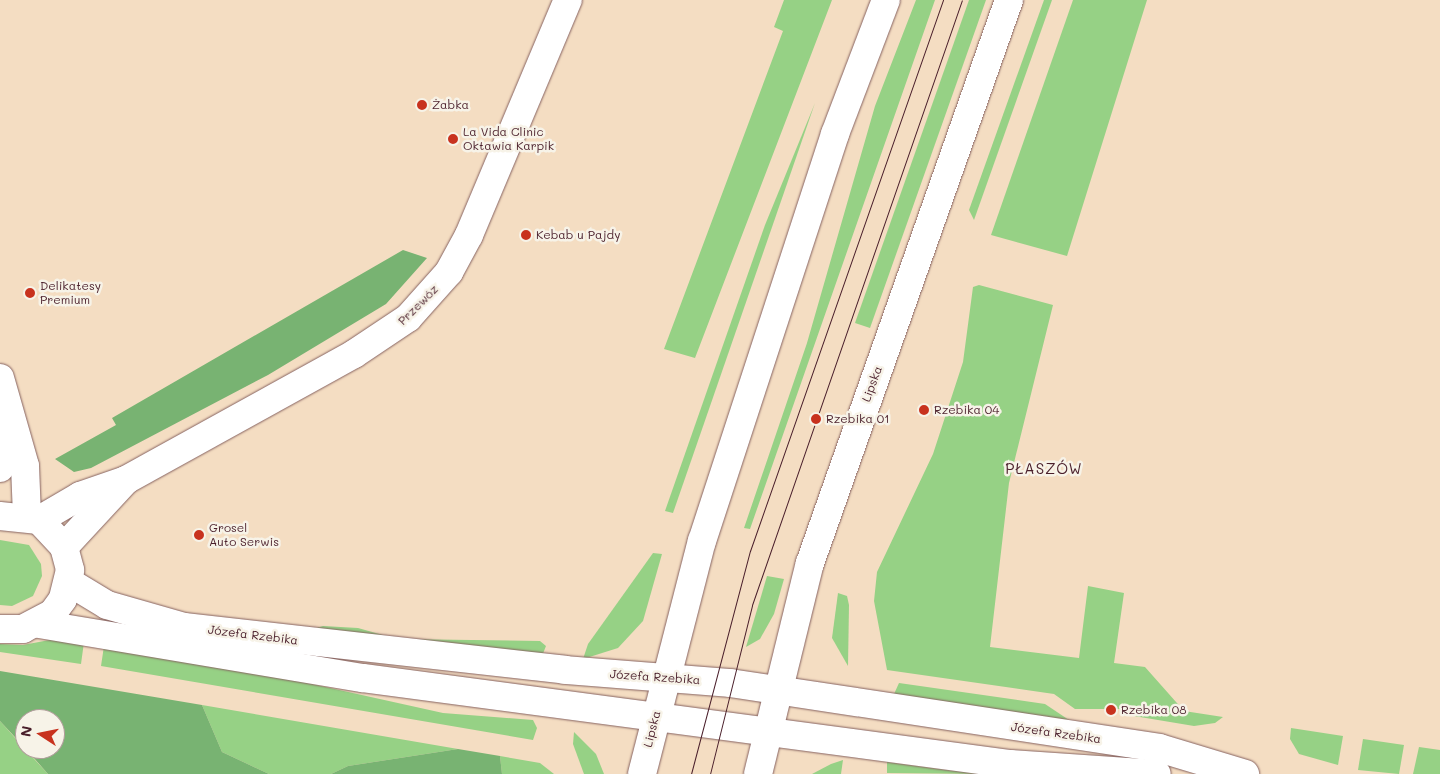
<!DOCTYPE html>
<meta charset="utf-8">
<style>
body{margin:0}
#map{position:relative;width:1440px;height:774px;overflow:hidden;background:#f4ddc2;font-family:Mali,sans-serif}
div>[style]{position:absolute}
.green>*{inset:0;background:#96d185}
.forest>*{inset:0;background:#78b372}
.roads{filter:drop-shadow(0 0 1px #866260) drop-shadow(0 0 1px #866260)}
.minor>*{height:28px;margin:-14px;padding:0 14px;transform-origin:14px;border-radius:14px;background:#fff}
.primary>*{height:28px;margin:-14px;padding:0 14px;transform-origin:14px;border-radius:14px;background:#fff}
.tram>*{height:1px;margin:-0.5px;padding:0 0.5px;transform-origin:0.5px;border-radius:0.5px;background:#4a1f2b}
.dots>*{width:14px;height:14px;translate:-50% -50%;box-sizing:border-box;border:2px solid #f7f3e8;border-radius:50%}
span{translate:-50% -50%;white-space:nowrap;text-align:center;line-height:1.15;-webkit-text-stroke:5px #f7f3e8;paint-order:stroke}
.poi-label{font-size:12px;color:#4a1f2b}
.left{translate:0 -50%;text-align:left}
.street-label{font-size:12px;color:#4a1f2b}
.quarter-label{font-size:15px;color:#4a1f2b;letter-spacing:1px}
.north{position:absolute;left:15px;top:709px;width:50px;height:50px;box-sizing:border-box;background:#f7f3e8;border:1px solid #b29e9c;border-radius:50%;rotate:281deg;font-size:14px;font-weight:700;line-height:20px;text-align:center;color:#4a1f2b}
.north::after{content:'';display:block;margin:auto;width:18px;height:22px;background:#c8321e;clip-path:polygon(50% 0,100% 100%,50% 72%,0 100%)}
</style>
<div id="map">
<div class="green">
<div style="clip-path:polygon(784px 0,832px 0,695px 358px,664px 349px,783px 31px,774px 27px)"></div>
<div style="clip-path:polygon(916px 0,935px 0,750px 529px,744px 528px,807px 343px,875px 106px)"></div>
<div style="clip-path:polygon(969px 0,986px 0,870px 328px,855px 323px)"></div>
<div style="clip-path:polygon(1044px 0,1052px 0,974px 220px,969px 210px)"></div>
<div style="clip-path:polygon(1073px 0,1147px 0,1067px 256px,991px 235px)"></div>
<div style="clip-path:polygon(815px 103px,673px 513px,665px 511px,765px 225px)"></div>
<div style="clip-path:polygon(979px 285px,1053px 305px,1009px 483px,990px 647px,1079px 658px,1088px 586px,1124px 593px,1114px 663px,1145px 667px,1184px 711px,1223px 717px,1215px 723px,1194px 726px,1122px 714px,1123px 709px,1075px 709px,1054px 694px,887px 670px,874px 601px,877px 572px,933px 454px,963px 362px,973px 287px)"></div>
<div style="clip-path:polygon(0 540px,29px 545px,41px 564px,42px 576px,33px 596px,12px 606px,0 605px)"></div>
<div style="clip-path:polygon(653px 553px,662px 554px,643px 621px,618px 648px,583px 659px,588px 644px)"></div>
<div style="clip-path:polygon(767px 576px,784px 579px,774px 614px,760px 639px,746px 647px)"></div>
<div style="clip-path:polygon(838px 593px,847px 596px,849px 605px,848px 666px,832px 638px)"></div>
<div style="clip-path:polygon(323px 626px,358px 628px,397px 639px,540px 641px,546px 646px,542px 656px,307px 631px)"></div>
<div style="clip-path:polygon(60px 638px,84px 642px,81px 664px,0 652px,0 644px,23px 645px)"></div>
<div style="clip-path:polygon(104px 646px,267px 674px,443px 713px,533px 720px,537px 728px,533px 740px,101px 666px)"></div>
<div style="clip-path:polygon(899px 683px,1045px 704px,1069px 720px,894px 694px)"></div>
<div style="clip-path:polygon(202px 705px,458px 749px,348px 766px,331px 774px,269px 774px,222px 752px)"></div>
<div style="clip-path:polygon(0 721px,25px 749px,48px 774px,0 774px)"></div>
<div style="clip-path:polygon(1291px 728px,1343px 736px,1338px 765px,1299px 754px,1290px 739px)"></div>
<div style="clip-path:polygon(574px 732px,596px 754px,604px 774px,584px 774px,573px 744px)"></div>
<div style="clip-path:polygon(1363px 739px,1404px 745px,1399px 774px,1358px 770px)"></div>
<div style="clip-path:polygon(1419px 747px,1440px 750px,1440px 774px,1413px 774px)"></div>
<div style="clip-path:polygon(500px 756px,540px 763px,554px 774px,502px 774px)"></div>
<div style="clip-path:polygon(843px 760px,841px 774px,812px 774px,831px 764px)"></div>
<div style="clip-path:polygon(887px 762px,946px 770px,985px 774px,887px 773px)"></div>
</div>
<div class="forest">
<div style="clip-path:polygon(403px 250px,427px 258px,386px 304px,268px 375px,91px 468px,74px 472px,55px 459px,116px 425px,112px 418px)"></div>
<div style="clip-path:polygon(0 671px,202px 705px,222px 752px,269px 774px,48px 774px,26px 749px,55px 749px,55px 719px,25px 719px,25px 748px,0 721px)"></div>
<div style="clip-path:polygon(458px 749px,500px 756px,502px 774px,331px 774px,348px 766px)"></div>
</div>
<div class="roads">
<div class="minor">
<div style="left:0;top:378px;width:91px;rotate:74.1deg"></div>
<div style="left:25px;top:466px;width:50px;rotate:87.7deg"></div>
<div style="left:0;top:468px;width:50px;rotate:-78.5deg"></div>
<div style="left:0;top:516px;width:39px;rotate:6deg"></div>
<div style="left:39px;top:520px;width:37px;rotate:47deg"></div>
<div style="left:64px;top:547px;width:24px;rotate:75deg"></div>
<div style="left:70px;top:570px;width:30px;rotate:104deg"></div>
<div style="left:63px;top:599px;width:17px;rotate:126deg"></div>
<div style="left:53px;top:613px;width:34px;rotate:152deg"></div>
<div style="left:23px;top:629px;width:23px;rotate:180deg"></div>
<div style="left:39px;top:520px;width:48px;rotate:-30.3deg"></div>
<div style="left:80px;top:496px;width:49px;rotate:-19.2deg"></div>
<div style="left:126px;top:480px;width:260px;rotate:-28.9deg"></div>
<div style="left:354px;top:354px;width:65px;rotate:-33.7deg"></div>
<div style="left:408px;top:318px;width:62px;rotate:-48.3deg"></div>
<div style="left:449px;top:272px;width:42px;rotate:-61.6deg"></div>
<div style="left:469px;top:235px;width:255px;rotate:-67.2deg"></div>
<div style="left:64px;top:547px;width:91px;rotate:-47.2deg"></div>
<div style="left:69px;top:582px;width:44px;rotate:31.2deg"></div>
<div style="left:107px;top:605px;width:80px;rotate:15.9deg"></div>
<div style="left:184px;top:627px;width:383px;rotate:6.4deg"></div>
<div style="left:565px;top:670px;width:166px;rotate:4.5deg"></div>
<div style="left:730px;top:683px;width:434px;rotate:8.6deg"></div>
<div style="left:1159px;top:748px;width:90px;rotate:16.8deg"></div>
<div style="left:39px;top:624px;width:328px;rotate:9.5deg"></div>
<div style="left:363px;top:678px;width:653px;rotate:7.57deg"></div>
<div style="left:1010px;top:764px;width:147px;rotate:3.9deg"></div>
</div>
<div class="primary">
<div style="left:642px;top:774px;width:241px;rotate:-75.6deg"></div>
<div style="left:702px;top:541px;width:428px;rotate:-71.9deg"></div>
<div style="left:835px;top:134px;width:143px;rotate:-69.2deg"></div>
<div style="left:758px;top:774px;width:217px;rotate:-76.2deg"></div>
<div style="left:810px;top:563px;width:597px;rotate:-70.53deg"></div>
</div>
</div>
<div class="tram">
<div style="left:691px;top:774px;width:231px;rotate:-75.2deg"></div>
<div style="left:750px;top:551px;width:584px;rotate:-70.7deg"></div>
<div style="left:710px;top:774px;width:174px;rotate:-76deg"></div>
<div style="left:752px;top:605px;width:640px;rotate:-70.86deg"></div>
</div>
<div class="dots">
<div style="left:422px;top:105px;background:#c8321e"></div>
<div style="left:453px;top:139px;background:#c8321e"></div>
<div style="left:526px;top:235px;background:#c8321e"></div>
<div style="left:30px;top:293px;background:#c8321e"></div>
<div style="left:924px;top:410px;background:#c8321e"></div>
<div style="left:816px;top:419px;background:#c8321e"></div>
<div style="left:199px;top:535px;background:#c8321e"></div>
<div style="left:1111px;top:710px;background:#c8321e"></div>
</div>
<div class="poi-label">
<span class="left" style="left:432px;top:105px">Żabka</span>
<span class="left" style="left:463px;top:139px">La Vida Clinic<br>Oktawia Karpik</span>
<span class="left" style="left:536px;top:235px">Kebab u Pajdy</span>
<span class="left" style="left:40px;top:293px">Delikatesy<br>Premium</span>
<span class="left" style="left:934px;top:410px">Rzebika 04</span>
<span class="left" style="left:826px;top:419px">Rzebika 01</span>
<span class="left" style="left:209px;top:535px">Grosel<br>Auto Serwis</span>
<span class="left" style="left:1121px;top:710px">Rzebika 08</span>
</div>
<div class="street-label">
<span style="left:418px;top:305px;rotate:-45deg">Przewóz</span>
<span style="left:872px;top:384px;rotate:-70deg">Lipska</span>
<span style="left:253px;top:635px;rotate:7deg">Józefa Rzebika</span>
<span style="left:655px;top:677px;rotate:4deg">Józefa Rzebika</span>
<span style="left:652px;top:729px;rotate:-76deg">Lipska</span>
<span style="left:1056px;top:733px;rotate:8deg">Józefa Rzebika</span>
</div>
<div class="quarter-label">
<span style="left:1044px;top:469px">PŁASZÓW</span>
</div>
<div class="north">N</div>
</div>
